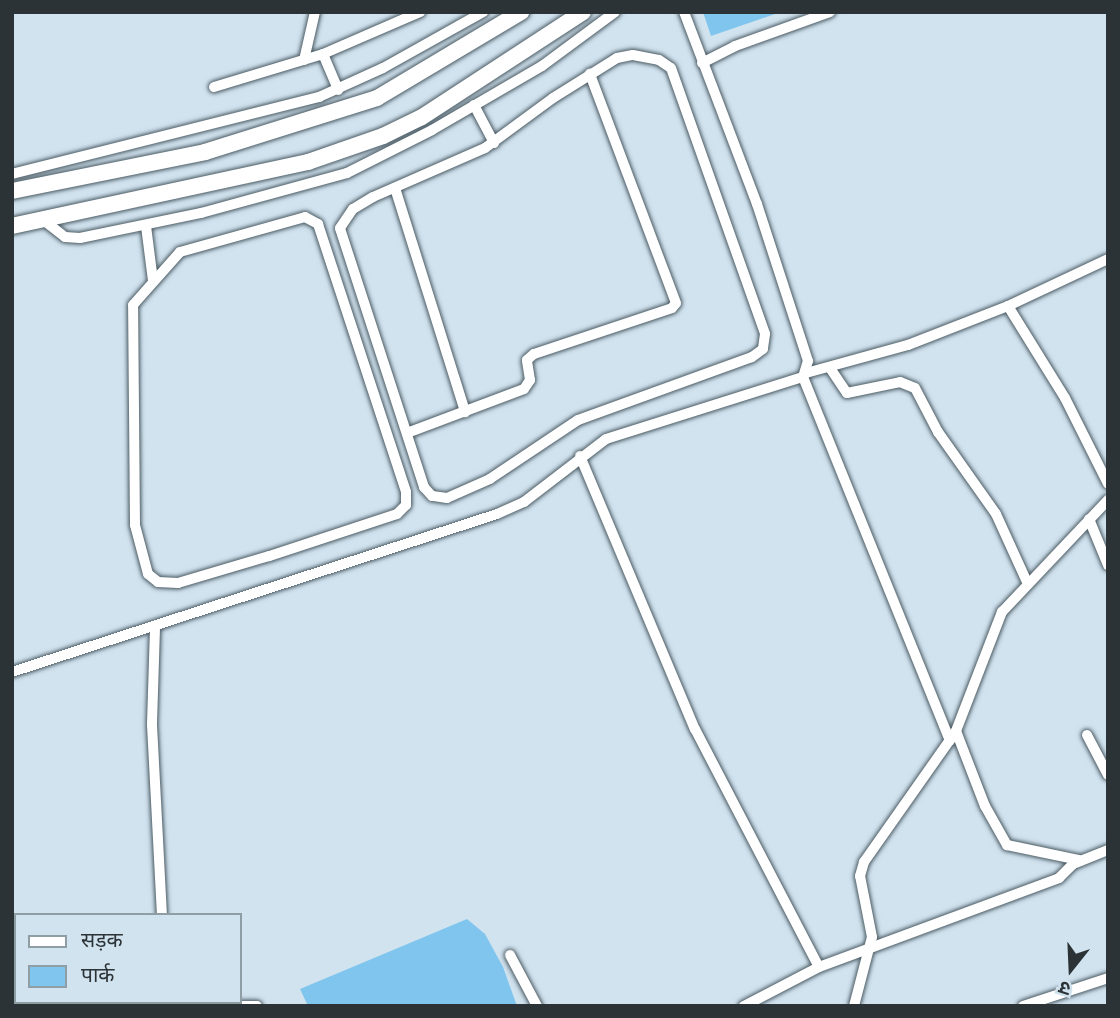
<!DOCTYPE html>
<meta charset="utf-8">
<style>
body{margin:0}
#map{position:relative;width:1120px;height:1018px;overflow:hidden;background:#d1e3ef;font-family:"Asap Condensed","Noto Sans Devanagari",sans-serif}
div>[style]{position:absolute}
.green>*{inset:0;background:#80c5ee}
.roads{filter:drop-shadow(0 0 2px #4b5b64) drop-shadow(0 0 2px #4b5b64)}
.street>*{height:10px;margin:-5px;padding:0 5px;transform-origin:5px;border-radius:5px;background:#fff}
.secondary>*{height:16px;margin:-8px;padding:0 8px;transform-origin:8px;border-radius:8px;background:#fff}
span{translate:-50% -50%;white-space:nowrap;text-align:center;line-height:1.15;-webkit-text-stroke:5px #d1e3ef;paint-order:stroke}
.frame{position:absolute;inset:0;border:14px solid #2c3337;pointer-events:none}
.legend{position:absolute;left:14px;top:913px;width:228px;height:91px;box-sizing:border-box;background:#d1e3ef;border:2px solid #8f9da5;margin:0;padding:9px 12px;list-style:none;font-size:21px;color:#2c3337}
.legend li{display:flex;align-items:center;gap:14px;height:35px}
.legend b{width:35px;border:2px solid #8f9da5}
.north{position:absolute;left:1036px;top:934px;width:70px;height:70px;-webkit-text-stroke:5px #d1e3ef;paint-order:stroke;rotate:198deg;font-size:19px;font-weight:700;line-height:28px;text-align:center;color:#2c3337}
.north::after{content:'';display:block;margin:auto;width:24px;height:32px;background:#2c3337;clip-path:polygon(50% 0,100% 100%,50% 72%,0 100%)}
</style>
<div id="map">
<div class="green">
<div style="clip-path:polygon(703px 12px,781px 12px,711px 36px)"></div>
<div style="clip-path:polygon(467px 919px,485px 934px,503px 967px,517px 1006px,308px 1006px,300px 989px)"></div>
</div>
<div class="roads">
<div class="street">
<div style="left:323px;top:54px;width:39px;rotate:67deg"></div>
<div style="left:633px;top:55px;width:26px;rotate:11deg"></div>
<div style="left:659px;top:60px;width:14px;rotate:34deg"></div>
<div style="left:671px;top:68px;width:282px;rotate:70.5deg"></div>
<div style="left:765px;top:334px;width:15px;rotate:98deg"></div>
<div style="left:763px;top:349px;width:14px;rotate:144deg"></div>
<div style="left:752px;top:357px;width:185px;rotate:160.1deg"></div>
<div style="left:578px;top:420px;width:106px;rotate:146.2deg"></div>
<div style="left:490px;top:479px;width:47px;rotate:156.2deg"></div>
<div style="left:447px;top:498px;width:15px;rotate:-172deg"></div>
<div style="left:432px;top:496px;width:12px;rotate:-132deg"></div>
<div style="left:424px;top:487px;width:272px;rotate:-108deg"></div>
<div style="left:340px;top:228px;width:23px;rotate:-56deg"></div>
<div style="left:353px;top:209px;width:23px;rotate:-31deg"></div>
<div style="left:373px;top:197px;width:122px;rotate:-23.6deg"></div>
<div style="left:485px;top:148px;width:84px;rotate:-36.3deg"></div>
<div style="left:553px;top:98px;width:75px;rotate:-32deg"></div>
<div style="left:617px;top:58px;width:16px;rotate:-11deg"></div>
<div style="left:304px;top:60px;width:49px;rotate:-77.1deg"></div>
<div style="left:702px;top:63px;width:37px;rotate:-27deg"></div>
<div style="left:735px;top:46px;width:101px;rotate:-19.7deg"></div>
<div style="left:214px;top:87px;width:114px;rotate:-16.8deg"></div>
<div style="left:323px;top:54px;width:106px;rotate:-23.4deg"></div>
<div style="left:474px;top:105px;width:43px;rotate:62.2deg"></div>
<div style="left:12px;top:174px;width:317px;rotate:-14.1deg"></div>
<div style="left:319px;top:97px;width:70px;rotate:-24.4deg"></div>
<div style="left:383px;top:68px;width:115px;rotate:-29.2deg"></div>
<div style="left:395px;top:188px;width:235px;rotate:72.6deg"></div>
<div style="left:305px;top:217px;width:15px;rotate:28deg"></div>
<div style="left:318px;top:224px;width:282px;rotate:71.8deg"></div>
<div style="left:406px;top:492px;width:13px;rotate:90deg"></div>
<div style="left:406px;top:505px;width:13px;rotate:135deg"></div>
<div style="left:397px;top:514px;width:135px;rotate:161.8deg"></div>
<div style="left:269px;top:556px;width:95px;rotate:163.5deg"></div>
<div style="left:178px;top:583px;width:20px;rotate:-177deg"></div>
<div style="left:158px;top:582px;width:13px;rotate:-141deg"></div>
<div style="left:148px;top:574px;width:51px;rotate:-104.9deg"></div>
<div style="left:135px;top:525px;width:220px;rotate:-90.5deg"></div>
<div style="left:133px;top:305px;width:71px;rotate:-48.4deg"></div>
<div style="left:180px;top:252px;width:130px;rotate:-15.6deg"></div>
<div style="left:42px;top:219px;width:29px;rotate:38deg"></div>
<div style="left:65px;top:237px;width:15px;rotate:4deg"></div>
<div style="left:80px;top:238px;width:124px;rotate:-11.7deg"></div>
<div style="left:201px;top:213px;width:151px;rotate:-15.3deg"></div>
<div style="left:347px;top:173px;width:95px;rotate:-26.8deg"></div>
<div style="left:432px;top:130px;width:127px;rotate:-30.2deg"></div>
<div style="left:542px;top:66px;width:91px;rotate:-36.5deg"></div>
<div style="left:146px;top:226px;width:55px;rotate:82.7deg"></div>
<div style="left:1008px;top:306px;width:108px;rotate:58.2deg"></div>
<div style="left:1065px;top:398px;width:96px;rotate:63.4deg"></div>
<div style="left:830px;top:368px;width:30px;rotate:56deg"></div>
<div style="left:847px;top:393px;width:54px;rotate:-11.7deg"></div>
<div style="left:900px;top:382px;width:16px;rotate:22deg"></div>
<div style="left:915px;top:388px;width:50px;rotate:62.4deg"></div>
<div style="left:938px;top:432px;width:100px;rotate:54.7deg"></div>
<div style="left:996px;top:514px;width:75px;rotate:65.5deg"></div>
<div style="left:806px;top:373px;width:106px;rotate:-15.4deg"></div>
<div style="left:908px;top:345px;width:107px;rotate:-21.3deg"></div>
<div style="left:1008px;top:306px;width:110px;rotate:-25.2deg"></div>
<div style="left:803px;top:377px;width:392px;rotate:68deg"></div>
<div style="left:407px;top:433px;width:125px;rotate:-20.6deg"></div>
<div style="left:524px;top:389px;width:11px;rotate:-56deg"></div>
<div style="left:530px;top:380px;width:20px;rotate:-99deg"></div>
<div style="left:527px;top:360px;width:9px;rotate:-41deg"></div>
<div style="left:534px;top:354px;width:145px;rotate:-18.4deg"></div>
<div style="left:672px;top:308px;width:6px;rotate:-51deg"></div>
<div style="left:676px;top:303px;width:245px;rotate:-110.6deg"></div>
<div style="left:580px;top:456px;width:296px;rotate:67.2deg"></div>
<div style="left:695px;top:729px;width:268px;rotate:62.5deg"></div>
<div style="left:819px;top:967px;width:85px;rotate:152.5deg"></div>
<div style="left:1089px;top:519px;width:50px;rotate:67.6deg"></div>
<div style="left:155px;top:628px;width:97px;rotate:91.8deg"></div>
<div style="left:152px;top:725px;width:190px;rotate:87deg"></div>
<div style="left:12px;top:672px;width:510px;rotate:-18.04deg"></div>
<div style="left:497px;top:514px;width:30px;rotate:-24deg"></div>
<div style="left:524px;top:502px;width:103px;rotate:-37.5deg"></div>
<div style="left:606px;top:439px;width:207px;rotate:-17.5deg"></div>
<div style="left:803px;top:377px;width:17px;rotate:-73deg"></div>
<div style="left:808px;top:361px;width:165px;rotate:-108deg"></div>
<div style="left:757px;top:204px;width:205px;rotate:-110.8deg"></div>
<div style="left:956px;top:731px;width:80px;rotate:68.9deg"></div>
<div style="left:985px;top:806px;width:45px;rotate:60.6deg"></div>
<div style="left:1007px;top:845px;width:74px;rotate:11.8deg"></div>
<div style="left:1087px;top:735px;width:45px;rotate:62.3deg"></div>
<div style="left:510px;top:955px;width:58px;rotate:62.1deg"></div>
<div style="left:819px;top:967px;width:256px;rotate:-20.3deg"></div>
<div style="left:1059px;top:878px;width:20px;rotate:-45deg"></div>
<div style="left:1073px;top:864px;width:38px;rotate:-22deg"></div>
<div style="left:167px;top:1002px;width:4px;rotate:76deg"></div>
<div style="left:238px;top:1006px;width:19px"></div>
<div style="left:854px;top:1006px;width:71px;rotate:-75.4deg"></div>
<div style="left:872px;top:937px;width:62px;rotate:-101.1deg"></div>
<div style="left:860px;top:876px;width:15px;rotate:-74deg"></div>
<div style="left:864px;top:862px;width:160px;rotate:-54.9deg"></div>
<div style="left:956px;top:731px;width:128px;rotate:-68.9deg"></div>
<div style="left:1002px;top:612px;width:154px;rotate:-46.6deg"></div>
<div style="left:1023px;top:1006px;width:89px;rotate:-18.2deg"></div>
</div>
<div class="secondary">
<div style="left:12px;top:191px;width:197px;rotate:-11.4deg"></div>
<div style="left:205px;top:152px;width:180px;rotate:-17.4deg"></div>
<div style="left:377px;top:98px;width:168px;rotate:-30.8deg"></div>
<div style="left:12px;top:226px;width:303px;rotate:-12.2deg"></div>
<div style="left:308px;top:162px;width:79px;rotate:-19.1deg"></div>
<div style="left:383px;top:136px;width:43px;rotate:-26deg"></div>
<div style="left:422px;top:117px;width:192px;rotate:-33.1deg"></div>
</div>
</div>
<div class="frame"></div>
<ul class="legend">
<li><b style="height:9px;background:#fff"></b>सड़क</li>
<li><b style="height:19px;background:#80c5ee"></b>पार्क</li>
</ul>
<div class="north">उ</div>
</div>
